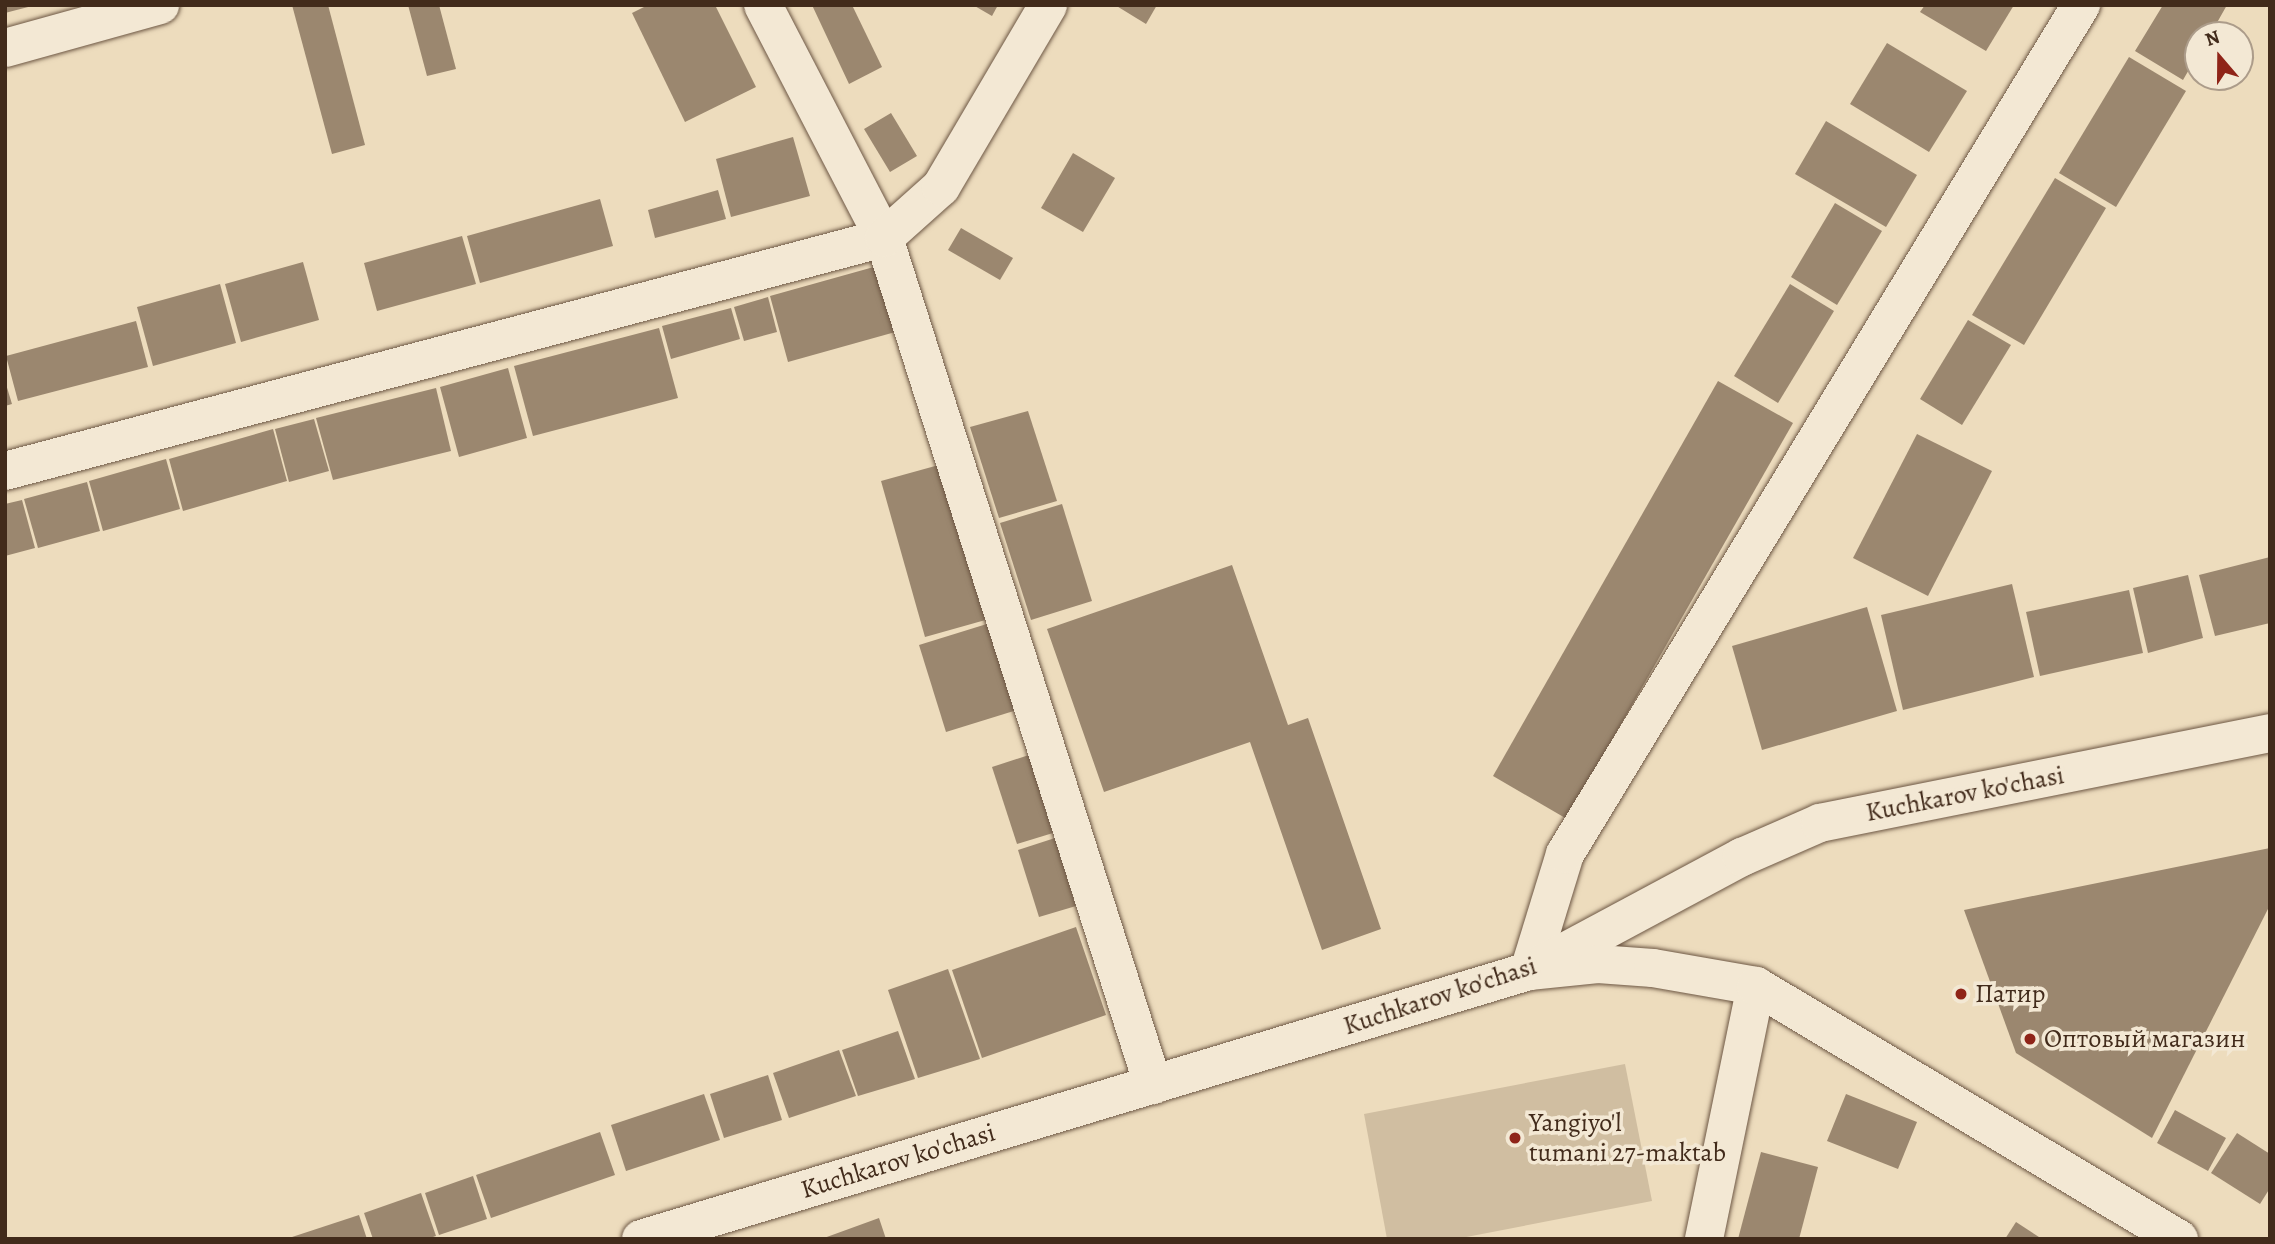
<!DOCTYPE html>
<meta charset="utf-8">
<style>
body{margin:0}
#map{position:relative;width:2275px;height:1244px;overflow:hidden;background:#eddcbd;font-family:Alegreya,serif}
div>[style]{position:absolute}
.green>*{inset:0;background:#d0bea1}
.building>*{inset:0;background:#9b876f}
.roads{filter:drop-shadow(0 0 2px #6d5744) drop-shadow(0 0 2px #6d5744)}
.minor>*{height:38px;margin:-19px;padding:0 19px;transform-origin:19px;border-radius:19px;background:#f3e8d4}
.secondary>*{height:38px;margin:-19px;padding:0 19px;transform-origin:19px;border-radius:19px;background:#f3e8d4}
.dots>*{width:19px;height:19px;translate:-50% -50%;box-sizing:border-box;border:4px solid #f3e8d4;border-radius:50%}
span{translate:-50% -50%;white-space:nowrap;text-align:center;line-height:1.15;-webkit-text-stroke:7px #f3e8d4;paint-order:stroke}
.street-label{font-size:26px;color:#422b1b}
.poi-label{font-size:26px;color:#422b1b}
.left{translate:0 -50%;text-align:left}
.frame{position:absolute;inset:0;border:7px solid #422b1b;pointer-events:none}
.north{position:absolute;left:2184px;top:21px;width:70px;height:70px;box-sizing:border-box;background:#f3e8d4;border:2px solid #ac9c8a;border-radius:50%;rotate:340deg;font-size:19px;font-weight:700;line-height:28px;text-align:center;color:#422b1b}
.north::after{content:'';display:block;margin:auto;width:24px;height:32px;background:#8f2418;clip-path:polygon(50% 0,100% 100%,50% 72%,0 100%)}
</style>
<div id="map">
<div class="green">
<div style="clip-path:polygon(1625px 1064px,1652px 1201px,1456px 1239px,1387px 1239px,1364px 1114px)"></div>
</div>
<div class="building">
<div style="clip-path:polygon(5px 5px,32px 5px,32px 6px,5px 13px)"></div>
<div style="clip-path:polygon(292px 5px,328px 5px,365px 145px,332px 154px)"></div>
<div style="clip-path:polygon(408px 5px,439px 5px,456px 69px,427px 76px)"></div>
<div style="clip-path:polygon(648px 5px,715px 5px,756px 87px,685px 122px,632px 13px)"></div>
<div style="clip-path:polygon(812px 5px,852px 5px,882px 67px,849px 84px)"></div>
<div style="clip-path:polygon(973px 5px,998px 5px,992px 16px)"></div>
<div style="clip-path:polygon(1115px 5px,1157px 5px,1146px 24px)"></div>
<div style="clip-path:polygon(1925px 5px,2014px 5px,1986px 51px,1920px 12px)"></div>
<div style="clip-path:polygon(2163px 5px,2227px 5px,2210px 35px,2198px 35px,2198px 54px,2183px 80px,2135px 51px)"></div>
<div style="clip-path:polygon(1887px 43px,1967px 91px,1929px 152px,1850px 104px)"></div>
<div style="clip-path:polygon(2129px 57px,2186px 91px,2116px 207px,2059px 173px)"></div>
<div style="clip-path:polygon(891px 113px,917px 156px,890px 172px,864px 129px)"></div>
<div style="clip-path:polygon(1826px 121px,1917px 175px,1886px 227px,1795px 174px)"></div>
<div style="clip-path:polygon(793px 137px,810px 196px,731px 217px,716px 159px)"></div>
<div style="clip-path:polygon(1073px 153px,1115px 178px,1083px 232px,1041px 208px)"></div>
<div style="clip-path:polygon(2055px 178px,2106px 208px,2024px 345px,1972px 315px)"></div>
<div style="clip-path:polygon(718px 190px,726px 219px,655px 238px,648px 210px)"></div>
<div style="clip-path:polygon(600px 199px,613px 246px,480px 283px,467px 236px)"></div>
<div style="clip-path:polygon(1835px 203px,1882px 231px,1837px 305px,1791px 277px)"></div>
<div style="clip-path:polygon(961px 228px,1013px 258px,1000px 280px,948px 250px)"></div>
<div style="clip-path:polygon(462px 236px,476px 284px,377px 311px,364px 263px)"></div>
<div style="clip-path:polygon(303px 262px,319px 320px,241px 342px,225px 284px)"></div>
<div style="clip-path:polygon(888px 263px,906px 329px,788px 362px,770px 296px)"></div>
<div style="clip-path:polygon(220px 284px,236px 343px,153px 366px,137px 307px)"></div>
<div style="clip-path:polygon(1790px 284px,1834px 311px,1778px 403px,1734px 376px)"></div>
<div style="clip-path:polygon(768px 297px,777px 332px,744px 341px,734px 307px)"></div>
<div style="clip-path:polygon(731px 308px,740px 339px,671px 359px,662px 326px)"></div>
<div style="clip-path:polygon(1968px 320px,2011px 345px,1962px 425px,1920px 399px)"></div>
<div style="clip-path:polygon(136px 321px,148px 367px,18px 401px,6px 356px)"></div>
<div style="clip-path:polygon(659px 328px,678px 398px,533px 436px,514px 366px)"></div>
<div style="clip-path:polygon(508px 368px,527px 438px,459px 457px,440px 387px)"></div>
<div style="clip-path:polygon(5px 381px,12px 404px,5px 406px)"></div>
<div style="clip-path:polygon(1718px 381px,1793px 423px,1567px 819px,1493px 776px)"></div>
<div style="clip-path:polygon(436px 388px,451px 451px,333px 480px,316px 418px)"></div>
<div style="clip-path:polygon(1028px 411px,1057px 501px,999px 518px,970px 427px)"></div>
<div style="clip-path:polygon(314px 419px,329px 471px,289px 482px,275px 429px)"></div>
<div style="clip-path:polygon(273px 429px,287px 481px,183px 511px,169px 459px)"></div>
<div style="clip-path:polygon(1917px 434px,1992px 471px,1928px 596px,1853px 558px)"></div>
<div style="clip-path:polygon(166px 459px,180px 509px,103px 531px,89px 481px)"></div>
<div style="clip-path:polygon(946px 463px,989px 619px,925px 637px,881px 481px)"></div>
<div style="clip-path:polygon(87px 482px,100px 531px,38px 548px,24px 499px)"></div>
<div style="clip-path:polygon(22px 500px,35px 548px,5px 556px,5px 504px)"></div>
<div style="clip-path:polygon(1062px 504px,1092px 601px,1031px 620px,1000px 523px)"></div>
<div style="clip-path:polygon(2270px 557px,2270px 623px,2215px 636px,2199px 575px)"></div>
<div style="clip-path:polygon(1232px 565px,1288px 725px,1308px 718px,1381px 929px,1322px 950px,1250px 742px,1104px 792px,1047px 629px)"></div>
<div style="clip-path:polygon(2188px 575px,2203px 638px,2148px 653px,2133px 588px)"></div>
<div style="clip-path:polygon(2012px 584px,2034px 677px,1903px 710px,1881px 615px)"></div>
<div style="clip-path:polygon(2129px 590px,2143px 653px,2040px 676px,2026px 612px)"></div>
<div style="clip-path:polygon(1867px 607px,1897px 711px,1762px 750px,1732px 646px)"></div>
<div style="clip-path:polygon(990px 623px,1017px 710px,946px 732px,919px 645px)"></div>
<div style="clip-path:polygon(1029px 755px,1053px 833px,1017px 844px,992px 767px)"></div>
<div style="clip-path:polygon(1055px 838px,1076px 906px,1039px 917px,1018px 850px)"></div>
<div style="clip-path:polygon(2270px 848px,2270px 905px,2152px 1138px,2016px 1053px,1964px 910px)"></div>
<div style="clip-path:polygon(1076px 927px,1106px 1015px,982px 1058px,952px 970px)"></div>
<div style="clip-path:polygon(948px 969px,980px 1059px,918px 1078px,888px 990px)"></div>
<div style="clip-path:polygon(898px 1031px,915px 1079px,858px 1096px,842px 1050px)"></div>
<div style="clip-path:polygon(839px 1050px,856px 1096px,789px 1118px,773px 1073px)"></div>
<div style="clip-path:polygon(768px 1075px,782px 1120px,724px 1138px,710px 1094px)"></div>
<div style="clip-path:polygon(704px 1094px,720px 1140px,626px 1171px,611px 1125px)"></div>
<div style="clip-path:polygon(1846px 1094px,1917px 1122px,1898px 1169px,1827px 1141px)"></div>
<div style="clip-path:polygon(2175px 1110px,2226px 1138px,2208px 1171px,2157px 1143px)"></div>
<div style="clip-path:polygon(600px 1132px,615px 1175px,491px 1218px,476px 1175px)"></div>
<div style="clip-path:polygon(2237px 1133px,2270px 1154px,2270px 1188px,2260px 1204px,2211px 1173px)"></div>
<div style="clip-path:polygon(1761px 1152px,1818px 1167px,1799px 1239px,1738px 1239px)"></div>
<div style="clip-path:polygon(473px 1176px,487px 1219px,439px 1235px,425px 1193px)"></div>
<div style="clip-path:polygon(421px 1193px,436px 1236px,427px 1239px,373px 1239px,364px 1213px)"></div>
<div style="clip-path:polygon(359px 1215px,367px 1239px,289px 1239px,289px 1238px)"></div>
<div style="clip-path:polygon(879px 1218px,886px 1239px,824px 1239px,824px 1238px)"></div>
<div style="clip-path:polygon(2016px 1222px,2042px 1239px,2005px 1239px)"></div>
</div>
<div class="roads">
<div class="minor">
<div style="left:763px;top:5px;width:263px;rotate:62.6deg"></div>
<div style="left:884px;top:238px;width:889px;rotate:72.38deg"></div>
<div style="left:5px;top:48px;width:161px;rotate:-15.5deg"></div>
<div style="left:5px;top:471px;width:909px;rotate:-14.85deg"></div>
<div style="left:884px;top:238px;width:76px;rotate:-41.8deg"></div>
<div style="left:941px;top:187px;width:211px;rotate:-59.5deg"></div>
<div style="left:1529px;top:971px;width:122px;rotate:-72.9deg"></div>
<div style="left:1565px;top:854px;width:994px;rotate:-58.71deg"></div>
<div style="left:1529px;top:971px;width:242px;rotate:-28.2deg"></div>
<div style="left:1742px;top:857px;width:85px;rotate:-23.6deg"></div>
<div style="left:1820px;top:823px;width:459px;rotate:-11.3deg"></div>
<div style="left:1704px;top:1239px;width:258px;rotate:-78.4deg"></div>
</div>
<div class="secondary">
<div style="left:641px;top:1239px;width:928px;rotate:-16.79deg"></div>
<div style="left:1529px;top:971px;width:69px;rotate:-5.8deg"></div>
<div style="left:1598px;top:964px;width:55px;rotate:4.2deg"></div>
<div style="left:1653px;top:968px;width:105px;rotate:9.9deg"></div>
<div style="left:1756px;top:986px;width:493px;rotate:30.9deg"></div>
</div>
</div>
<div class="dots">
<div style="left:1961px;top:994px;background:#8f2418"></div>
<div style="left:2030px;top:1039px;background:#8f2418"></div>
<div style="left:1515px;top:1138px;background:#8f2418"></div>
</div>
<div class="street-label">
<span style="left:1965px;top:794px;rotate:-11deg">Kuchkarov ko'chasi</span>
<span style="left:1440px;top:996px;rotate:-18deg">Kuchkarov ko'chasi</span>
<span style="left:898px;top:1161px;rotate:-17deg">Kuchkarov ko'chasi</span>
</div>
<div class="poi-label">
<span class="left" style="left:1975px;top:994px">Патир</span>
<span class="left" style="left:2044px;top:1039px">Оптовый магазин</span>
<span class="left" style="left:1529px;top:1138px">Yangiyo'l<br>tumani 27-maktab</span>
</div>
<div class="frame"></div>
<div class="north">N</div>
</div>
